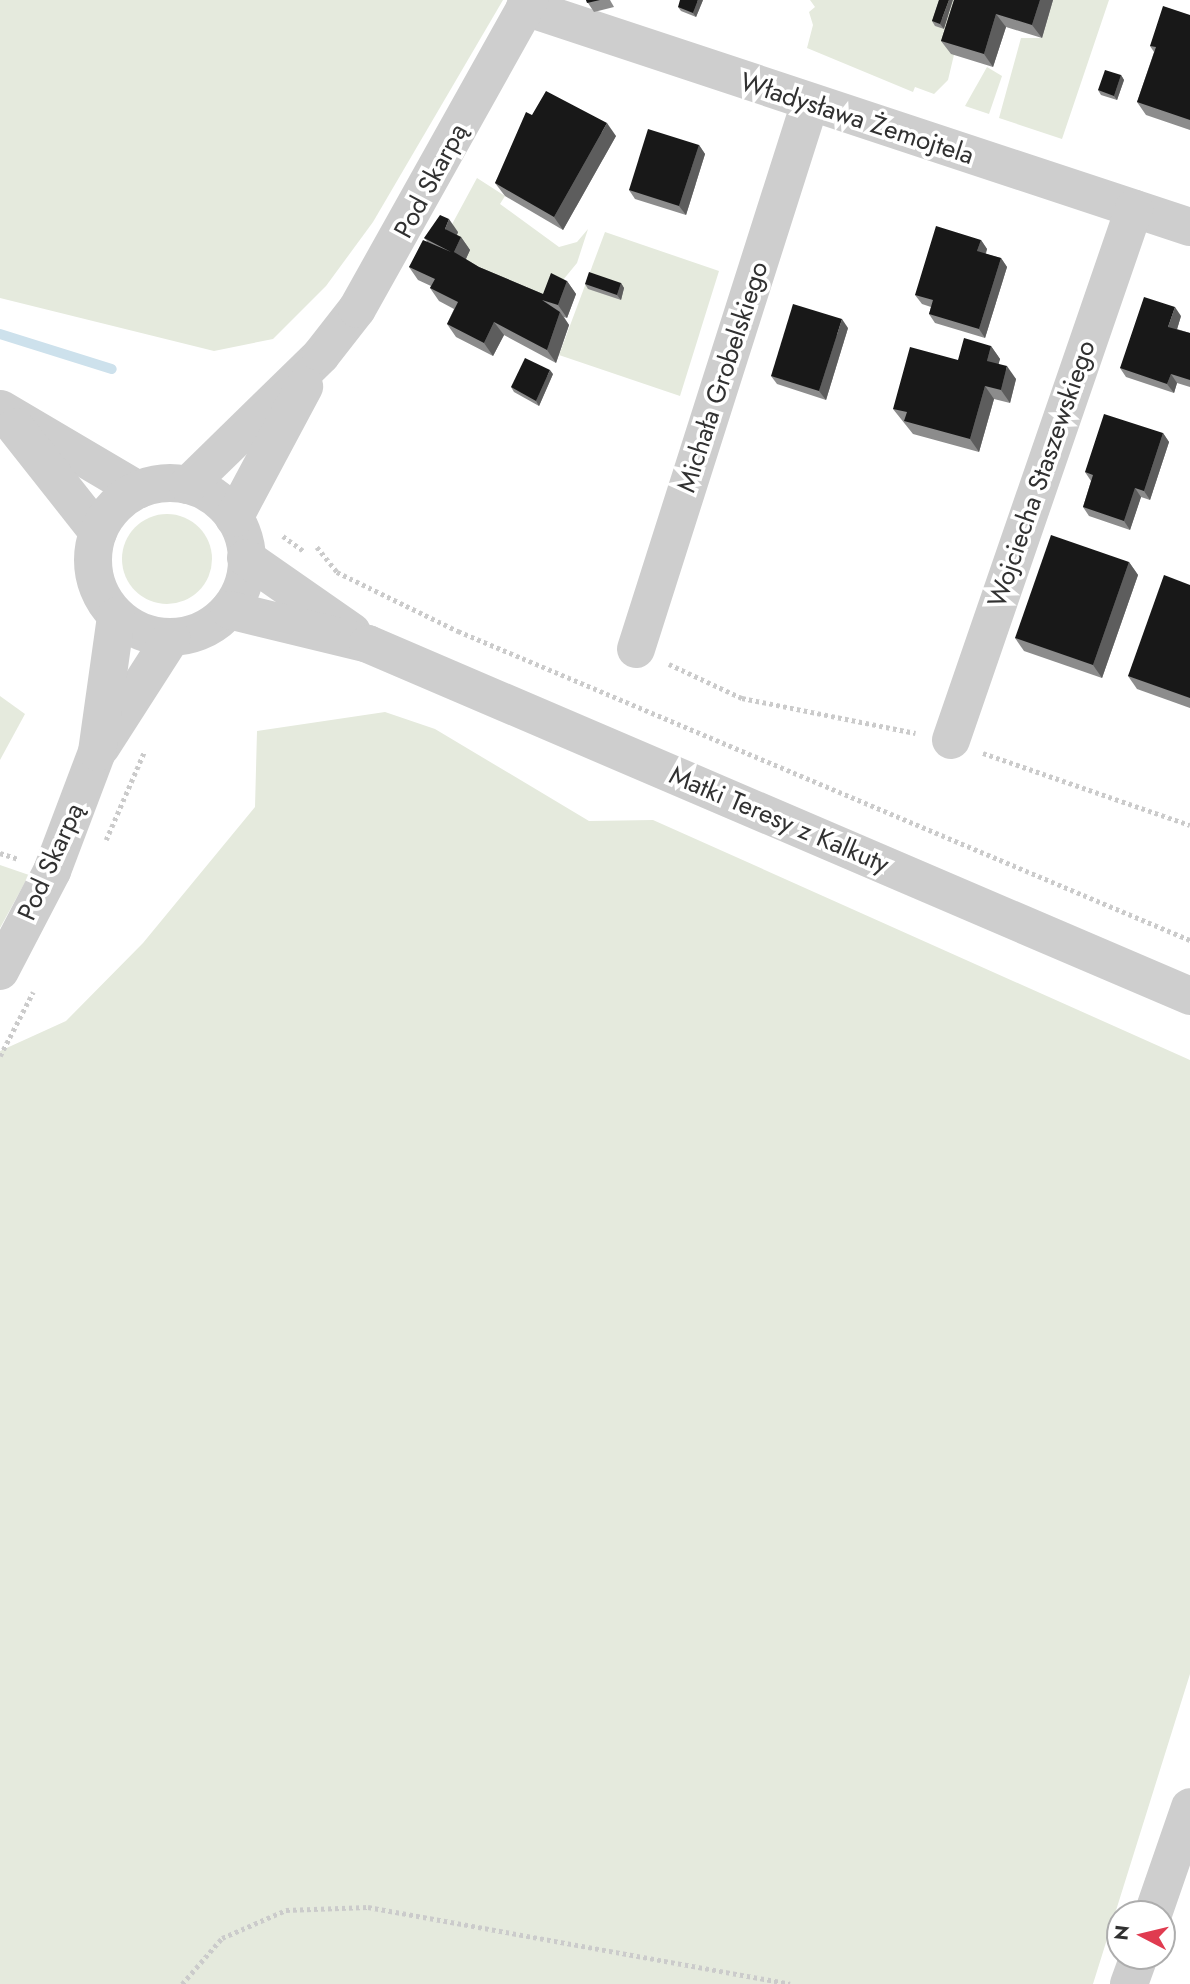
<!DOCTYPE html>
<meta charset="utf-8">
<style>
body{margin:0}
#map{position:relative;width:1190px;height:1984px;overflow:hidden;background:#fff;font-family:Jost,sans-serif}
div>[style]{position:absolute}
.green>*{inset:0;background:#e5eadd}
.round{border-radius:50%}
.stream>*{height:10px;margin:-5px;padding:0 5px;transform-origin:5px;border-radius:5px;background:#cde1ec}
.path>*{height:4.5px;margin-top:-2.25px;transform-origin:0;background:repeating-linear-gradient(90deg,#cbcbcb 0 3.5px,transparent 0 7px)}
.minor>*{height:38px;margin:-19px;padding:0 19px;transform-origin:19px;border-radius:19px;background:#cecece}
.minor>.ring{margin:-19px;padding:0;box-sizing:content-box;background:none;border:38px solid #cecece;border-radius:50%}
.wall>*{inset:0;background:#8c8c8c}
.shaded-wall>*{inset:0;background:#5d5d5d}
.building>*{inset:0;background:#181818}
span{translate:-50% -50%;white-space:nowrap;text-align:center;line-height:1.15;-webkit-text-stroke:7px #fff;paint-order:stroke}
.street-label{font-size:26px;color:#313131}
.north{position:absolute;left:1106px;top:1900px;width:70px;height:70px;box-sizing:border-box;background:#fff;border:2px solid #adadad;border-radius:50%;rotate:277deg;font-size:19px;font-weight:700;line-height:28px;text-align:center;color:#313131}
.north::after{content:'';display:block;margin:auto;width:24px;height:32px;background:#e03b50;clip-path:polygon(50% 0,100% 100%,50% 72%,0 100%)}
</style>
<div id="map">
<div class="green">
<div style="clip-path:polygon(0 0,503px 0,373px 222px,326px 286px,273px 339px,214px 351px,0 298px)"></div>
<div style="clip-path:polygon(810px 0,967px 0,948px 80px,934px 94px,915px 87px,913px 92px,807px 48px,813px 25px,809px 12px,815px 7px)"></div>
<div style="clip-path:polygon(1053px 0,1109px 0,1062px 139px,999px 118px,1021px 38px,1042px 38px)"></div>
<div style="clip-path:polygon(987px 67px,1002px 76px,989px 114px,965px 106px)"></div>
<div style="clip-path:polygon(477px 178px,505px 196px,500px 204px,559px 247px,577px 242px,588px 229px,577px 263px,544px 303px,463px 265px,450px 228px)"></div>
<div style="clip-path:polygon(605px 232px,719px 271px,680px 396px,559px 355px)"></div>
<div class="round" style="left:122px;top:514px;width:90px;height:90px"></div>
<div style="clip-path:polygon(0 696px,25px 714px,0 760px)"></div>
<div style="clip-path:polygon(385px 712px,435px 729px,589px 821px,653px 820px,1190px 1060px,1190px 1674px,1093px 1984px,0 1984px,0 1051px,66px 1021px,143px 943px,255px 807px,257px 731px)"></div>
<div style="clip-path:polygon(0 865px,29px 875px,0 928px)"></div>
</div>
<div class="stream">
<div style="left:0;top:334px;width:117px;rotate:17.4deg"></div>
</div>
<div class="path">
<div style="left:283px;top:536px;width:26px;rotate:36deg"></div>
<div style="left:317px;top:547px;width:32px;rotate:51deg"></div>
<div style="left:337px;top:572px;width:135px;rotate:26deg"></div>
<div style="left:458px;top:631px;width:795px;rotate:22.89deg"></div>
<div style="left:669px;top:664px;width:81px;rotate:25deg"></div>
<div style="left:742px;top:698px;width:177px;rotate:11.4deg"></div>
<div style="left:983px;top:753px;width:219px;rotate:19.2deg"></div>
<div style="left:106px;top:840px;width:96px;rotate:-66.6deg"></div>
<div style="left:0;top:853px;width:19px;rotate:18deg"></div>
<div style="left:0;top:1056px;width:72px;rotate:-62.7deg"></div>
<div style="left:182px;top:1984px;width:61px;rotate:-49deg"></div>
<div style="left:222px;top:1938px;width:70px;rotate:-23.6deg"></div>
<div style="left:286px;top:1910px;width:82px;rotate:-2.1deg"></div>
<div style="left:368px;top:1907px;width:429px;rotate:10.3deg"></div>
</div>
<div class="minor">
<div style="left:525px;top:7px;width:700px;rotate:18.31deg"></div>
<div style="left:1px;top:409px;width:159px;rotate:30.6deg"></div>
<div style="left:15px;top:427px;width:134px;rotate:51.7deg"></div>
<div class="ring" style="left:93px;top:483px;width:116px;height:116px"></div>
<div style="left:188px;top:485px;width:186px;rotate:-44.3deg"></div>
<div style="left:321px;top:355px;width:58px;rotate:-52deg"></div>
<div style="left:357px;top:309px;width:354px;rotate:-60.8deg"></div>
<div style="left:234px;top:518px;width:149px;rotate:-61.9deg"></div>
<div style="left:246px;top:558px;width:129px;rotate:34.9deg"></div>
<div style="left:229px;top:610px;width:143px;rotate:13.7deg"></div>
<div style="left:368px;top:644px;width:894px;rotate:23.18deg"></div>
<div style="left:636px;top:649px;width:570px;rotate:-72.33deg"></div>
<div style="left:951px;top:740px;width:562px;rotate:-70.98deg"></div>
<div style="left:101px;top:747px;width:130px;rotate:-57.3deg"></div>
<div style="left:0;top:971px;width:113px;rotate:-62.5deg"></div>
<div style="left:52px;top:871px;width:127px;rotate:-69.3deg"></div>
<div style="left:97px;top:752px;width:137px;rotate:-82deg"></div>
<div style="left:1153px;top:1914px;width:113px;rotate:-70.9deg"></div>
<div style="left:1129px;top:1984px;width:30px;rotate:-70deg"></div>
</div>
<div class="wall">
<div style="clip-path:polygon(586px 0,610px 0,614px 7px,594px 12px)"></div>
<div style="clip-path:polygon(703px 0,696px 17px,681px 11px,678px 7px)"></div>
<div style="clip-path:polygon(939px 0,944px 29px,935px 26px,932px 21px)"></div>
<div style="clip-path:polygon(954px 0,1053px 0,1042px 38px,1006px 27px,993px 67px,951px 54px,941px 41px)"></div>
<div style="clip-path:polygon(1190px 15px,1190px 130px,1146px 115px,1137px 102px,1154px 52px,1150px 46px)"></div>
<div style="clip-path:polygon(1121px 75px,1124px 80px,1117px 100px,1101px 95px,1098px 90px)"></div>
<div style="clip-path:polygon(532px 115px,616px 136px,563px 230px,505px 196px,495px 183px)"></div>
<div style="clip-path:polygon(699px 145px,705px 154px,686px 215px,635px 199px,629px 190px)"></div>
<div style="clip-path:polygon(458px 232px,457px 235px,461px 237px,470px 250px,466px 259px,479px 267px,543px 294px,567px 281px,576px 294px,567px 318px,564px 317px,569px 325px,556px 363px,504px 335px,493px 356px,456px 337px,447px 324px,454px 309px,439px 301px,430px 288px,431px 286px,418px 280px,409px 267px,427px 241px,424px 238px)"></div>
<div style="clip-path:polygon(981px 240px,987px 249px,986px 254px,1001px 258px,1007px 267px,985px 338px,935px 323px,929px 314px,931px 307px,922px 304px,915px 295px)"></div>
<div style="clip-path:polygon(621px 283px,624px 288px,621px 300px,588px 289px,585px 284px)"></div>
<div style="clip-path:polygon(1181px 316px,1177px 329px,1190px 333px,1190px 387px,1177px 383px,1174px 393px,1126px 377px,1120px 368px)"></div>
<div style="clip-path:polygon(848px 328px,826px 400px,777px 384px,771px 376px)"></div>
<div style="clip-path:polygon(991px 346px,1000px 359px,998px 364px,1016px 379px,1010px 403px,994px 399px,979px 452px,913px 434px,893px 409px,958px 360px)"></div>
<div style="clip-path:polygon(553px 374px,539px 406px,514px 392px,511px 387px)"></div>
<div style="clip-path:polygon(1163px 433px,1169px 442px,1150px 500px,1141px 497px,1130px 530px,1089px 516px,1083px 507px,1091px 481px,1085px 472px)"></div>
<div style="clip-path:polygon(1129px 562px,1138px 575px,1102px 678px,1024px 651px,1015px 638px)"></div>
<div style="clip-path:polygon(1190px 585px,1190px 708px,1137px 689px,1128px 676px)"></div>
</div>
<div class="shaded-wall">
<div style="clip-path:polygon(698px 0,703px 0,696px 17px,693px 13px)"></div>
<div style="clip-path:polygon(949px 0,953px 0,944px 29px,940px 24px)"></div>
<div style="clip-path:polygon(1040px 0,1053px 0,1042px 38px,1032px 25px)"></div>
<div style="clip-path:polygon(996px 14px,1006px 27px,993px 67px,984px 54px)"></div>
<div style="clip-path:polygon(1121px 75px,1124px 80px,1117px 100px,1114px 96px)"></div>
<div style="clip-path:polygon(607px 123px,616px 136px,563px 230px,554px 217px)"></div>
<div style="clip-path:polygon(699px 145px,705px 154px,686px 215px,679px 206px)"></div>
<div style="clip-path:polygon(449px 219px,458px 232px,454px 242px,445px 229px)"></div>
<div style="clip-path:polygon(461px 237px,470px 250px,463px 265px,454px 252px)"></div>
<div style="clip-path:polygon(981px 240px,987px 249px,983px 260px,977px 251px)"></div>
<div style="clip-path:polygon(1001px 258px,1007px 267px,985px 338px,979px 329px)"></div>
<div style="clip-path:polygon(567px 281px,576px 294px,567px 318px,558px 305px)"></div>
<div style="clip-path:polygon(621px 283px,624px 288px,621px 300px,617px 295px)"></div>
<div style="clip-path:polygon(1175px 307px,1181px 316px,1175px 336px,1168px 327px)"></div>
<div style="clip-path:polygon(560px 312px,569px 325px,556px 363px,547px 350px)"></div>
<div style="clip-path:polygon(842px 319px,848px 328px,826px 400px,819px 391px)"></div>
<div style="clip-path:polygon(494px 322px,504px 335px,493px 356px,484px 343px)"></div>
<div style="clip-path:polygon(991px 346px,1000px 359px,996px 374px,987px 361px)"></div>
<div style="clip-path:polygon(1007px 366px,1016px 379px,1010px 403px,1001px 390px)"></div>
<div style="clip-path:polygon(550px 370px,553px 374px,539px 406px,536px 401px)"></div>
<div style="clip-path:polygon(1171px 374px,1177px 383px,1174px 393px,1167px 384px)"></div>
<div style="clip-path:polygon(985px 386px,994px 399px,979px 452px,970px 439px)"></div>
<div style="clip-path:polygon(1163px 433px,1169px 442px,1150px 500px,1144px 491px)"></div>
<div style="clip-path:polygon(1135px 488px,1141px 497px,1130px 530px,1124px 521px)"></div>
<div style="clip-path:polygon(1129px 562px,1138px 575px,1102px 678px,1093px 665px)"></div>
</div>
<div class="building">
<div style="clip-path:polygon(586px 0,600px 0,587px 3px)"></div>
<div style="clip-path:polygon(680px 0,698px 0,693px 13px,678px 7px)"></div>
<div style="clip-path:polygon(939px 0,949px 0,940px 24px,932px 21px)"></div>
<div style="clip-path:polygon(954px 0,1040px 0,1032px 25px,996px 14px,984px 54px,941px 41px)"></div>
<div style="clip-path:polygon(1163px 6px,1190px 15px,1190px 120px,1137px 102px,1156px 47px,1150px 46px)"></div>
<div style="clip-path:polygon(1105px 70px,1121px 75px,1114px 96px,1098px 90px)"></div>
<div style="clip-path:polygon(546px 91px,607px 123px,554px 217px,495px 183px,526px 112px,532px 115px)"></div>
<div style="clip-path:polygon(648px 129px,699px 145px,679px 206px,629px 190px)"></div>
<div style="clip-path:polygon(440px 215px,449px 219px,445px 229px,461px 237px,454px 252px,479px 267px,543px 294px,551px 273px,567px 281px,558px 305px,542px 300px,560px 312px,547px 350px,494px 322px,484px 343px,447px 324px,458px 302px,430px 288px,435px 279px,409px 267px,423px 240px,451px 252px,424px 238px)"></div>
<div style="clip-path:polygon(936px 226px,981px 240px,977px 251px,1001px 258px,979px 329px,929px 314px,933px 300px,915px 295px)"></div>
<div style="clip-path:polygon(589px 272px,621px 283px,617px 295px,585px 284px)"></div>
<div style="clip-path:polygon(1144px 297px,1175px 307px,1168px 327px,1190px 333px,1190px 380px,1171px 374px,1167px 384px,1120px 368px)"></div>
<div style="clip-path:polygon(793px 304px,842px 319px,819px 391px,771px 376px)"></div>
<div style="clip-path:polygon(964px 338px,991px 346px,987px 361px,1007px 366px,1001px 390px,985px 386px,970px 439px,904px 421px,907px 412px,893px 409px,910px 347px,958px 360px)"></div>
<div style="clip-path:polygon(525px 358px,550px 370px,536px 401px,511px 387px)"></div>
<div style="clip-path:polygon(1104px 414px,1163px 433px,1144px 491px,1135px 488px,1124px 521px,1083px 507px,1093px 475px,1085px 472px)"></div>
<div style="clip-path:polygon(1051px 535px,1129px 562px,1093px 665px,1015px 638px)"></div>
<div style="clip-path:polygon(1164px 575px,1190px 585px,1190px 698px,1128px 676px)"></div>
</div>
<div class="street-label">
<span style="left:857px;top:119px;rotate:18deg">Władysława Żemojtela</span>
<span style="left:431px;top:181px;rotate:-62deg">Pod Skarpą</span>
<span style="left:723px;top:377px;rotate:-72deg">Michała Grobelskiego</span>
<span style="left:1042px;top:474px;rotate:-71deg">Wojciecha Staszewskiego</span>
<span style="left:779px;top:820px;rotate:23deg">Matki Teresy z Kalkuty</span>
<span style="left:51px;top:862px;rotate:-66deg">Pod Skarpą</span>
</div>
<div class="north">N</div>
</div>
